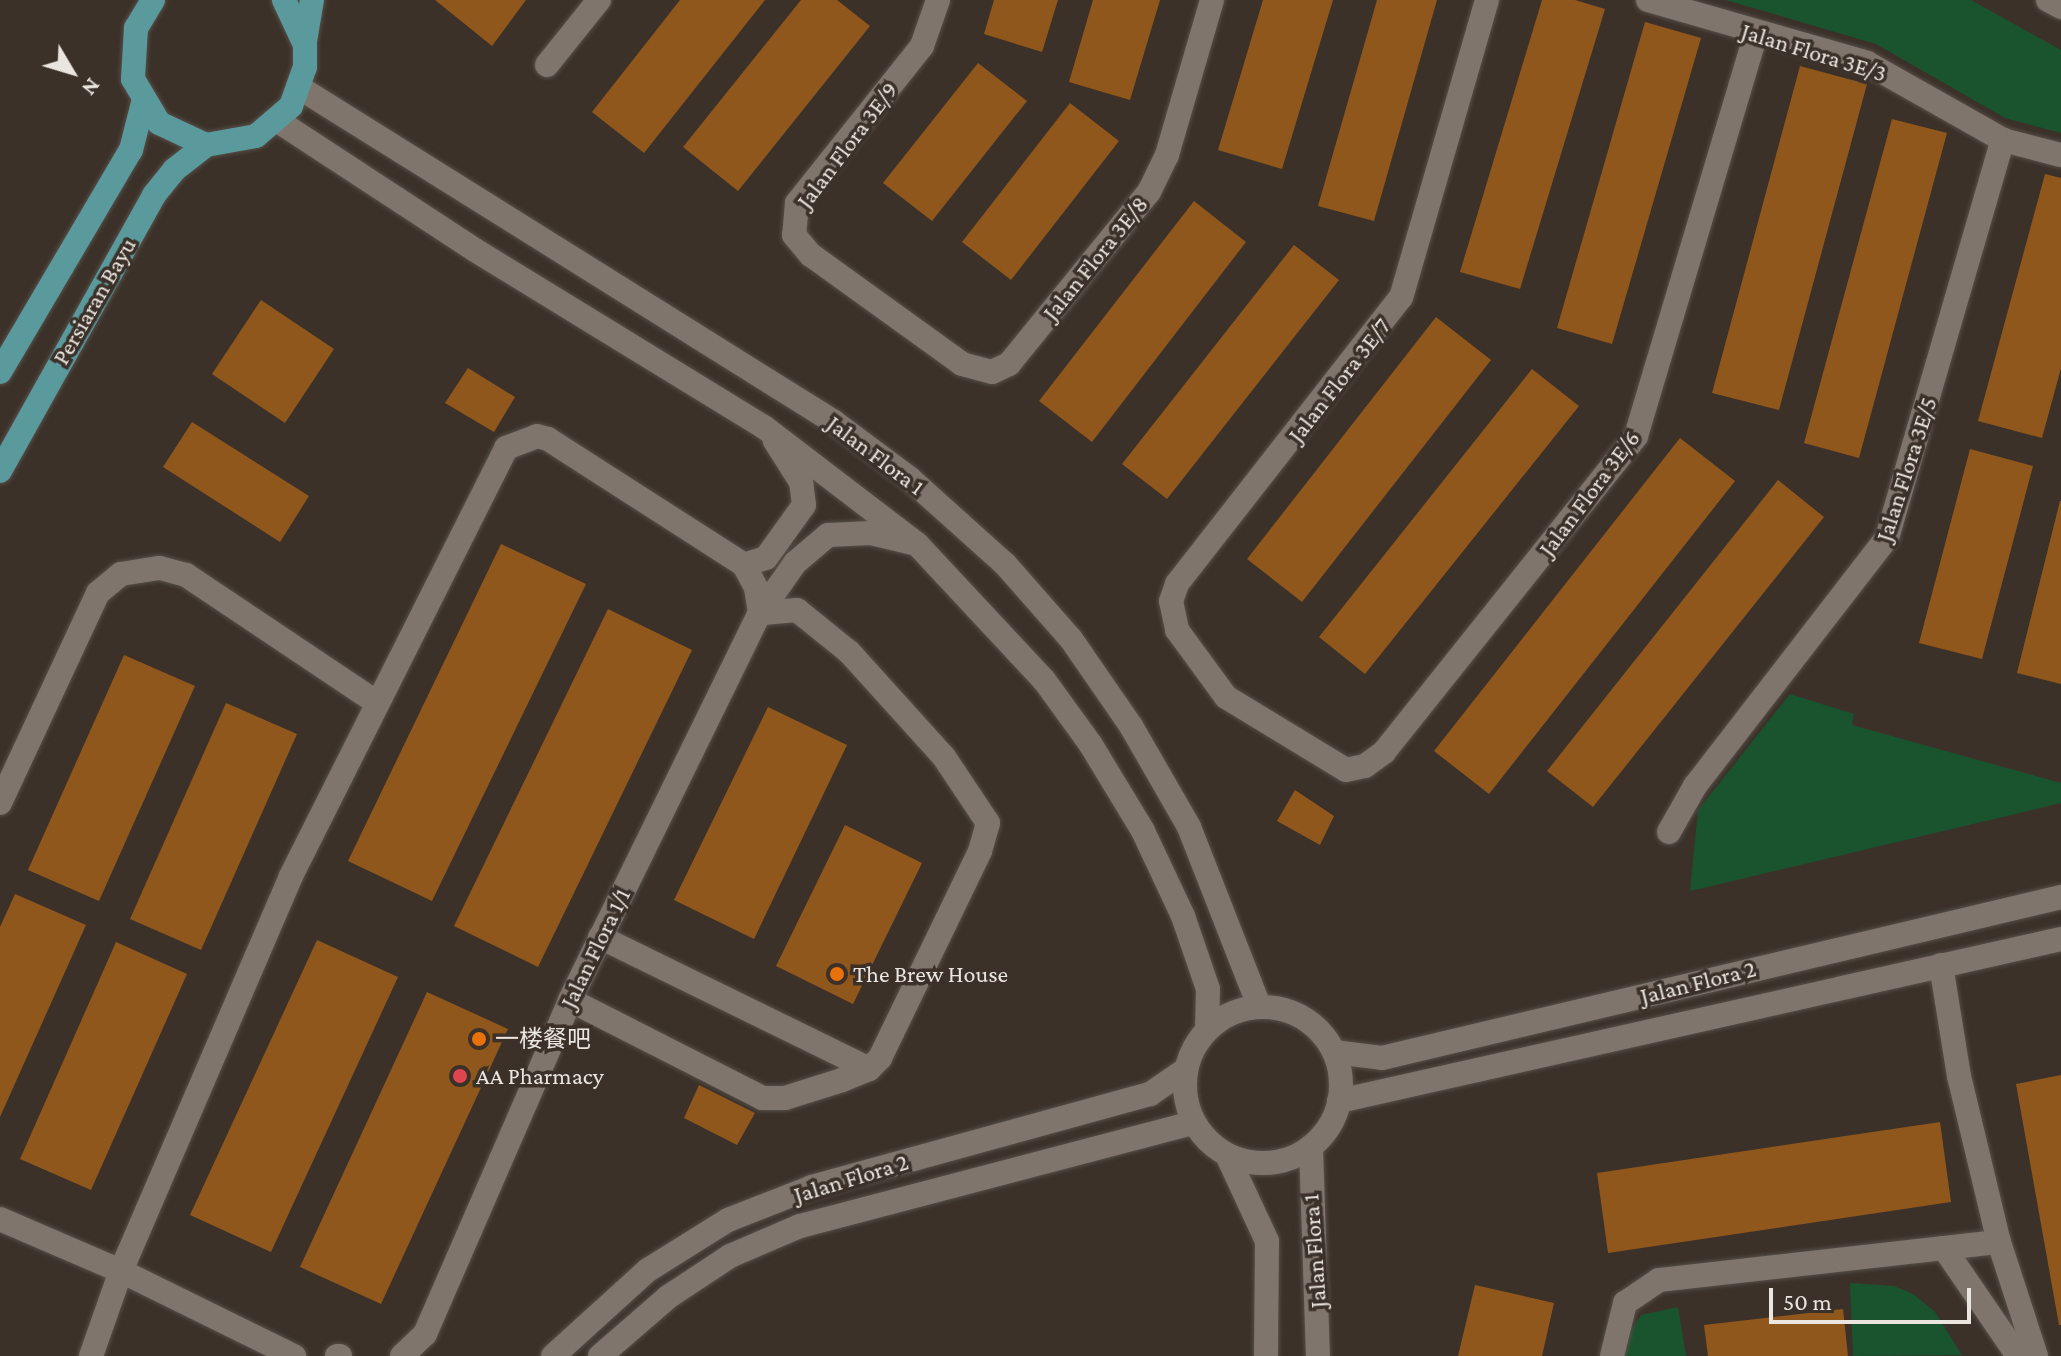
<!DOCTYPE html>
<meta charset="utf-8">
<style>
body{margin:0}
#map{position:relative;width:2061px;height:1356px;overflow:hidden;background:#3b3129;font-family:"Crimson Pro","Noto Sans SC",serif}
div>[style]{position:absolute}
.green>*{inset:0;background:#19542e}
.building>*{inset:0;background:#90571c}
.roads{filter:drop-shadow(0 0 2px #564e48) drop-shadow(0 0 2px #564e48)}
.minor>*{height:24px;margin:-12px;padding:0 12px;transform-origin:12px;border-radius:12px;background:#80756c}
.minor>.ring{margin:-12px;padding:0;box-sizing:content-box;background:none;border:24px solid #80756c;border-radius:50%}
.major>*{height:24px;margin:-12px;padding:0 12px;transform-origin:12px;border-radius:12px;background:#5a9a9d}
.dots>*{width:22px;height:22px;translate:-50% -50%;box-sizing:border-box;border:4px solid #3b3129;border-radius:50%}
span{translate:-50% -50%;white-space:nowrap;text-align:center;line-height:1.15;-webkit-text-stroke:7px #3b3129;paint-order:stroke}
.street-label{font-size:24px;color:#ebe5e0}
.poi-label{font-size:24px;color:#ebe5e0}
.left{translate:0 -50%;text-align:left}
.north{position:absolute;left:32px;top:32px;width:80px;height:80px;-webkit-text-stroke:6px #3b3129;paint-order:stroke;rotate:128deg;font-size:22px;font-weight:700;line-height:32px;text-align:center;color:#ebe5e0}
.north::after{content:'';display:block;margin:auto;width:28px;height:36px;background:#ebe5e0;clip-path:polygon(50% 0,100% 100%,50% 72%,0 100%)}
.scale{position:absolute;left:1769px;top:1288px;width:202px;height:36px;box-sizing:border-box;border:4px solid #ebe5e0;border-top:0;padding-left:10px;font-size:24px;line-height:28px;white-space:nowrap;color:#ebe5e0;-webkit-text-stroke:6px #3b3129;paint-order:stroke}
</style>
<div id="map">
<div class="green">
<div style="clip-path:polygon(1726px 0,1971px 0,2061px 50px,2061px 133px,2005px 118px,1876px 44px)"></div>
<div style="clip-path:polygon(1790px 694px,1854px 714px,1852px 725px,2061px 783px,2061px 803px,1690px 891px,1698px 810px)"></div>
<div style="clip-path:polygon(1850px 1283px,1894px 1286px,1913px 1294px,1935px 1312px,1962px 1355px,1853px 1356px)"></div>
<div style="clip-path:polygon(1678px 1307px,1686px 1356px,1614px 1356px,1641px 1315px)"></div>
</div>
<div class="building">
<div style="clip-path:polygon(435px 0,526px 0,492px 46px)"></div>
<div style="clip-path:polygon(680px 0,765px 0,644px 153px,592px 112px)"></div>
<div style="clip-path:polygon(801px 0,837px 0,870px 26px,738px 191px,683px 147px)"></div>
<div style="clip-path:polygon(994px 0,1058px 0,1042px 52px,984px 34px)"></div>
<div style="clip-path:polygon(1093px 0,1160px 0,1130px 100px,1069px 82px)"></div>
<div style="clip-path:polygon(1263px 0,1333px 0,1282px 169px,1218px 150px)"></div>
<div style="clip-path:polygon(1377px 0,1437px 0,1374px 221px,1318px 206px)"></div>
<div style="clip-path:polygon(1542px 0,1575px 0,1605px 9px,1520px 289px,1460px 272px)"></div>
<div style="clip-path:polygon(1645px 22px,1701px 38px,1612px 344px,1557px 328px)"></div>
<div style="clip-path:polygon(978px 63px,1027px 101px,932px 221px,883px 183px)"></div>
<div style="clip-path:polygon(1800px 66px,1867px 84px,1779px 410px,1712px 393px)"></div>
<div style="clip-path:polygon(1070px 103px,1119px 141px,1011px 280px,962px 242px)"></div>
<div style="clip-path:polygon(1892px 119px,1947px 133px,1859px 458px,1804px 443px)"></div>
<div style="clip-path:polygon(2045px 174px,2061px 178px,2061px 368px,2042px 438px,1978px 421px)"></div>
<div style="clip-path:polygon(1194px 201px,1246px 242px,1092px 442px,1039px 401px)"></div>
<div style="clip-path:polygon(1294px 245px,1339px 280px,1167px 499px,1122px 464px)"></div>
<div style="clip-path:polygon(261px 300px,334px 349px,285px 423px,212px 374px)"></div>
<div style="clip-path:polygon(1436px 317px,1491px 360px,1302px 602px,1247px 559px)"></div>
<div style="clip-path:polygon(468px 368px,515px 397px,494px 432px,445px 403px)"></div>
<div style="clip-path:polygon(1532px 369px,1579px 406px,1365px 674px,1319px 637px)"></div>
<div style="clip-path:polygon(192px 422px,309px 496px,280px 542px,163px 467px)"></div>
<div style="clip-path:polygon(1680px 438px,1735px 481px,1489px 794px,1434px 751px)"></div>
<div style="clip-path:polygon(1970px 449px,2033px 466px,1982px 659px,1919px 643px)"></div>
<div style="clip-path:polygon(1778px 480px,1824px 517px,1593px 807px,1547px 771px)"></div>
<div style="clip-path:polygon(2060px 501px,2061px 501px,2061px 684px,2017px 673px)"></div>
<div style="clip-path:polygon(501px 544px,586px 584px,432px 901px,348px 861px)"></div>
<div style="clip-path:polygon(608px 609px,692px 650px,538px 967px,454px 926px)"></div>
<div style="clip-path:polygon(124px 655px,195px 686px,99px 901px,28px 870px)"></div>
<div style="clip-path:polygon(226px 703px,297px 734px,201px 950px,130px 919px)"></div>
<div style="clip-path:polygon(768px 707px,847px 745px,754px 939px,674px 900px)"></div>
<div style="clip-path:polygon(1295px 790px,1334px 816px,1320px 845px,1277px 821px)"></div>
<div style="clip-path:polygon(845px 825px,922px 863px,853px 1004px,776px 966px)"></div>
<div style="clip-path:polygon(15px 894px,86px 925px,0 1117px,0 927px)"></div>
<div style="clip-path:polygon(317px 940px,398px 977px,271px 1252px,190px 1215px)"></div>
<div style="clip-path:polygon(116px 942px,187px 974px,91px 1190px,20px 1159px)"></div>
<div style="clip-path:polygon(427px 992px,508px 1029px,381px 1304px,300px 1267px)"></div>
<div style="clip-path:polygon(2061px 1075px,2061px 1325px,2059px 1325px,2016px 1084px)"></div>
<div style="clip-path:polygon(699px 1085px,755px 1113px,737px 1145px,684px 1118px)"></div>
<div style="clip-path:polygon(1940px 1122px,1951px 1202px,1608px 1253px,1597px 1173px)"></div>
<div style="clip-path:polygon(1475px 1285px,1554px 1303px,1542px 1356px,1458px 1356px)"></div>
<div style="clip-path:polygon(1843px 1309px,1848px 1356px,1708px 1356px,1704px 1325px)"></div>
</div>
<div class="roads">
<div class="minor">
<div style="left:938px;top:0;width:49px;rotate:109.2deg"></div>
<div style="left:922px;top:46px;width:201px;rotate:128.5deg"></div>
<div style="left:797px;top:203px;width:32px;rotate:95deg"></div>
<div style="left:794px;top:235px;width:26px;rotate:50deg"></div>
<div style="left:811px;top:255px;width:186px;rotate:35.8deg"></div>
<div style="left:962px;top:364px;width:31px;rotate:15deg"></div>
<div style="left:992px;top:372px;width:19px;rotate:-25deg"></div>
<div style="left:1009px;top:364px;width:222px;rotate:-50.9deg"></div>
<div style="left:1149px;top:192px;width:41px;rotate:-64.1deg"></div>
<div style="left:1167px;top:155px;width:161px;rotate:-73.8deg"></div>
<div style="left:1487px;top:0;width:309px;rotate:106.1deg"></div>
<div style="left:1401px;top:297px;width:364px;rotate:128deg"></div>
<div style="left:1177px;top:584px;width:18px;rotate:109deg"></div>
<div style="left:1171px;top:601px;width:30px;rotate:78deg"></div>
<div style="left:1177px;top:630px;width:83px;rotate:53.8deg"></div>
<div style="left:1226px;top:697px;width:140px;rotate:31.3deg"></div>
<div style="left:1346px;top:770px;width:19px;rotate:-12deg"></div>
<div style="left:1365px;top:766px;width:24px;rotate:-36deg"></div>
<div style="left:1384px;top:752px;width:404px;rotate:-51.4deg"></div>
<div style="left:1636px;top:436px;width:420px;rotate:-73.4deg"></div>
<div style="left:1648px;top:0;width:228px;rotate:16deg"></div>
<div style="left:1867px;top:63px;width:156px;rotate:29.5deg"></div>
<div style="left:2003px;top:140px;width:60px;rotate:14.5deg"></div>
<div style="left:2048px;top:0;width:15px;rotate:28deg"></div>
<div style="left:547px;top:65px;width:83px;rotate:-51.3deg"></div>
<div style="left:300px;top:88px;width:630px;rotate:32.02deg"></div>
<div style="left:834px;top:422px;width:94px;rotate:36.7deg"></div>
<div style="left:909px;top:478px;width:129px;rotate:41.9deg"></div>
<div style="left:1005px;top:564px;width:100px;rotate:48.7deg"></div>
<div style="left:1071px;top:639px;width:106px;rotate:55.4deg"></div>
<div style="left:1131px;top:726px;width:116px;rotate:60.1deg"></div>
<div style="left:1189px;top:827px;width:192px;rotate:68.6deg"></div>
<div style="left:278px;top:121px;width:235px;rotate:33.2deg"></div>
<div style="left:475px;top:250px;width:339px;rotate:31.5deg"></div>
<div style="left:764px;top:427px;width:193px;rotate:37.4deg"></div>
<div style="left:917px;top:544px;width:186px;rotate:47deg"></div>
<div style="left:1044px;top:680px;width:80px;rotate:54.1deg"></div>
<div style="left:1091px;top:745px;width:100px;rotate:58.8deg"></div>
<div style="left:1143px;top:831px;width:94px;rotate:64.8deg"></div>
<div style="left:1183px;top:916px;width:77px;rotate:71.1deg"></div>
<div style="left:1208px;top:989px;width:40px;rotate:91.4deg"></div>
<div style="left:744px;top:565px;width:23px;rotate:-18deg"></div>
<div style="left:766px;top:558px;width:65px;rotate:-54.4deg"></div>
<div style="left:804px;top:505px;width:23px;rotate:-97deg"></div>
<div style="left:801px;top:482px;width:49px;rotate:-122.4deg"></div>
<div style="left:0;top:803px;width:232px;rotate:-65deg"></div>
<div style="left:98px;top:593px;width:30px;rotate:-40deg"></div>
<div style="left:121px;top:574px;width:39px;rotate:-9deg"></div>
<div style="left:160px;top:568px;width:27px;rotate:15deg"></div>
<div style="left:186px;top:575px;width:229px;rotate:33.8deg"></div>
<div style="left:1669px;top:832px;width:53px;rotate:-60.5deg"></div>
<div style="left:1695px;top:786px;width:314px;rotate:-52.3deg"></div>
<div style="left:1887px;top:538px;width:415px;rotate:-73.8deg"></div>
<div style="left:600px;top:937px;width:300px;rotate:26.1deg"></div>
<div style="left:1941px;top:965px;width:112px;rotate:80.8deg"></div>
<div style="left:1959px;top:1076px;width:171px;rotate:76.5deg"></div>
<div style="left:1999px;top:1242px;width:120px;rotate:72deg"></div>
<div style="left:570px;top:1000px;width:216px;rotate:27deg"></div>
<div style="left:762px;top:1098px;width:23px"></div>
<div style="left:785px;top:1098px;width:60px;rotate:-17.5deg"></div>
<div style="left:842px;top:1080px;width:29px;rotate:-22deg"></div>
<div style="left:869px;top:1069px;width:16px;rotate:-45deg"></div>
<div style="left:880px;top:1058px;width:230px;rotate:-64.2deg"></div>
<div style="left:980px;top:851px;width:29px;rotate:-74deg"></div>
<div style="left:988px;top:823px;width:79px;rotate:-123.7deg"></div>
<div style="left:944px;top:757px;width:142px;rotate:-132.1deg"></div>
<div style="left:849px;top:652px;width:67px;rotate:-141.1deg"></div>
<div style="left:797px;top:610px;width:37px;rotate:175deg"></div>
<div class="ring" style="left:1185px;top:1007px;width:132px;height:132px"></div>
<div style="left:1334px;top:1052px;width:48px;rotate:7.1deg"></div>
<div style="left:1382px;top:1058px;width:698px;rotate:-13.34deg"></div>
<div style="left:1339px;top:1101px;width:740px;rotate:-12.65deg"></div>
<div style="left:1311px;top:1147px;width:209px;rotate:88.1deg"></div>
<div style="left:1227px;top:1155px;width:95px;rotate:65.1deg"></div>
<div style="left:1267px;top:1241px;width:115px;rotate:90.5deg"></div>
<div style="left:0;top:1219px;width:132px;rotate:23.3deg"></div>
<div style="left:121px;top:1271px;width:193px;rotate:26.2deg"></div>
<div style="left:1944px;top:1248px;width:131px;rotate:55.6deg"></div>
<div style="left:91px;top:1356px;width:90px;rotate:-70.6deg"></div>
<div style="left:121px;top:1271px;width:430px;rotate:-66.7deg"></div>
<div style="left:291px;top:876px;width:479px;rotate:-63.3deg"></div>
<div style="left:506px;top:448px;width:33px;rotate:-21deg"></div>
<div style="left:537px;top:436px;width:11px;rotate:15deg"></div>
<div style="left:548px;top:439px;width:233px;rotate:32.7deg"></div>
<div style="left:744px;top:565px;width:26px;rotate:62deg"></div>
<div style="left:756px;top:588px;width:25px;rotate:81deg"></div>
<div style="left:337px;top:1356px;width:3px"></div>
<div style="left:402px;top:1356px;width:32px;rotate:-44deg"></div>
<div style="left:425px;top:1334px;width:364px;rotate:-66.5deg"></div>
<div style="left:570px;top:1000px;width:431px;rotate:-63.9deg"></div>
<div style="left:760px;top:613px;width:61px;rotate:-55deg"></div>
<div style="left:795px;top:563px;width:43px;rotate:-40.3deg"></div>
<div style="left:828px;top:535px;width:43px;rotate:-2.7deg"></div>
<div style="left:871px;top:533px;width:42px;rotate:13.7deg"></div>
<div style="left:553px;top:1356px;width:128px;rotate:-42.2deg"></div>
<div style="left:648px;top:1270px;width:94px;rotate:-32deg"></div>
<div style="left:728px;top:1220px;width:90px;rotate:-21.4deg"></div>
<div style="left:812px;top:1187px;width:351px;rotate:-15.4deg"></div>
<div style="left:1150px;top:1094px;width:42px;rotate:-34.4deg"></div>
<div style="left:600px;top:1356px;width:90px;rotate:-40.9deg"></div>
<div style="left:668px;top:1297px;width:74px;rotate:-33.5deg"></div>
<div style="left:730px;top:1256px;width:76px;rotate:-23.2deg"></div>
<div style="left:800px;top:1226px;width:407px;rotate:-14.7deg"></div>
<div style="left:1612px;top:1356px;width:55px;rotate:-76.2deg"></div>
<div style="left:1625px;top:1303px;width:41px;rotate:-34.1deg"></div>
<div style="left:1659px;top:1280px;width:342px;rotate:-6.4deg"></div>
</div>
<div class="major">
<div style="left:153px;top:0;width:33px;rotate:121deg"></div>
<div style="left:136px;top:28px;width:51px;rotate:93.4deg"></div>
<div style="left:133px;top:79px;width:51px;rotate:59.4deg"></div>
<div style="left:159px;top:123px;width:52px;rotate:25.1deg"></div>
<div style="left:206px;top:145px;width:51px;rotate:-10.2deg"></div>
<div style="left:256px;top:136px;width:46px;rotate:-40.6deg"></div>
<div style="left:291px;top:106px;width:41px;rotate:-70.3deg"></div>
<div style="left:305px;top:67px;width:22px;rotate:-90deg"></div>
<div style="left:305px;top:45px;width:50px;rotate:-115deg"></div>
<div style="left:305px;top:41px;width:42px;rotate:-80.3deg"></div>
<div style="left:0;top:372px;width:258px;rotate:-59.5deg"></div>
<div style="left:131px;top:150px;width:49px;rotate:-75.7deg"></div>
<div style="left:0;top:471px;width:316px;rotate:-60.8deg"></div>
<div style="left:154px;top:195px;width:32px;rotate:-51deg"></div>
<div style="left:174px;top:170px;width:41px;rotate:-38deg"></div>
</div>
</div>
<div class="dots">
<div style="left:837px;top:974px;background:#e8710a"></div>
<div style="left:479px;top:1039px;background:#e8710a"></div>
<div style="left:460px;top:1076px;background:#e0444e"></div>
</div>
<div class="street-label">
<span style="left:1814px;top:52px;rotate:17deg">Jalan Flora 3E/3</span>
<span style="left:847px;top:145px;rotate:-53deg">Jalan Flora 3E/9</span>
<span style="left:1095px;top:258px;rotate:-51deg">Jalan Flora 3E/8</span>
<span style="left:94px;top:301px;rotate:-60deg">Persiaran Bayu</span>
<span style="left:1339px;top:380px;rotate:-52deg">Jalan Flora 3E/7</span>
<span style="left:876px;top:455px;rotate:37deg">Jalan Flora 1</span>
<span style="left:1906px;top:469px;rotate:-72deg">Jalan Flora 3E/5</span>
<span style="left:1589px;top:493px;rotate:-53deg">Jalan Flora 3E/6</span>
<span style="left:595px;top:948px;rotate:-64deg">Jalan Flora 1/1</span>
<span style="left:1698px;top:982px;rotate:-14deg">Jalan Flora 2</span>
<span style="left:851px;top:1178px;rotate:-17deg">Jalan Flora 2</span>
<span style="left:1314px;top:1251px;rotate:-94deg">Jalan Flora 1</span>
</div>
<div class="poi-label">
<span class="left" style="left:853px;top:974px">The Brew House</span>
<span class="left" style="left:495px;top:1039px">一楼餐吧</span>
<span class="left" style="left:476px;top:1076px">AA Pharmacy</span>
</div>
<div class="north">N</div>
<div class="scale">50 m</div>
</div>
